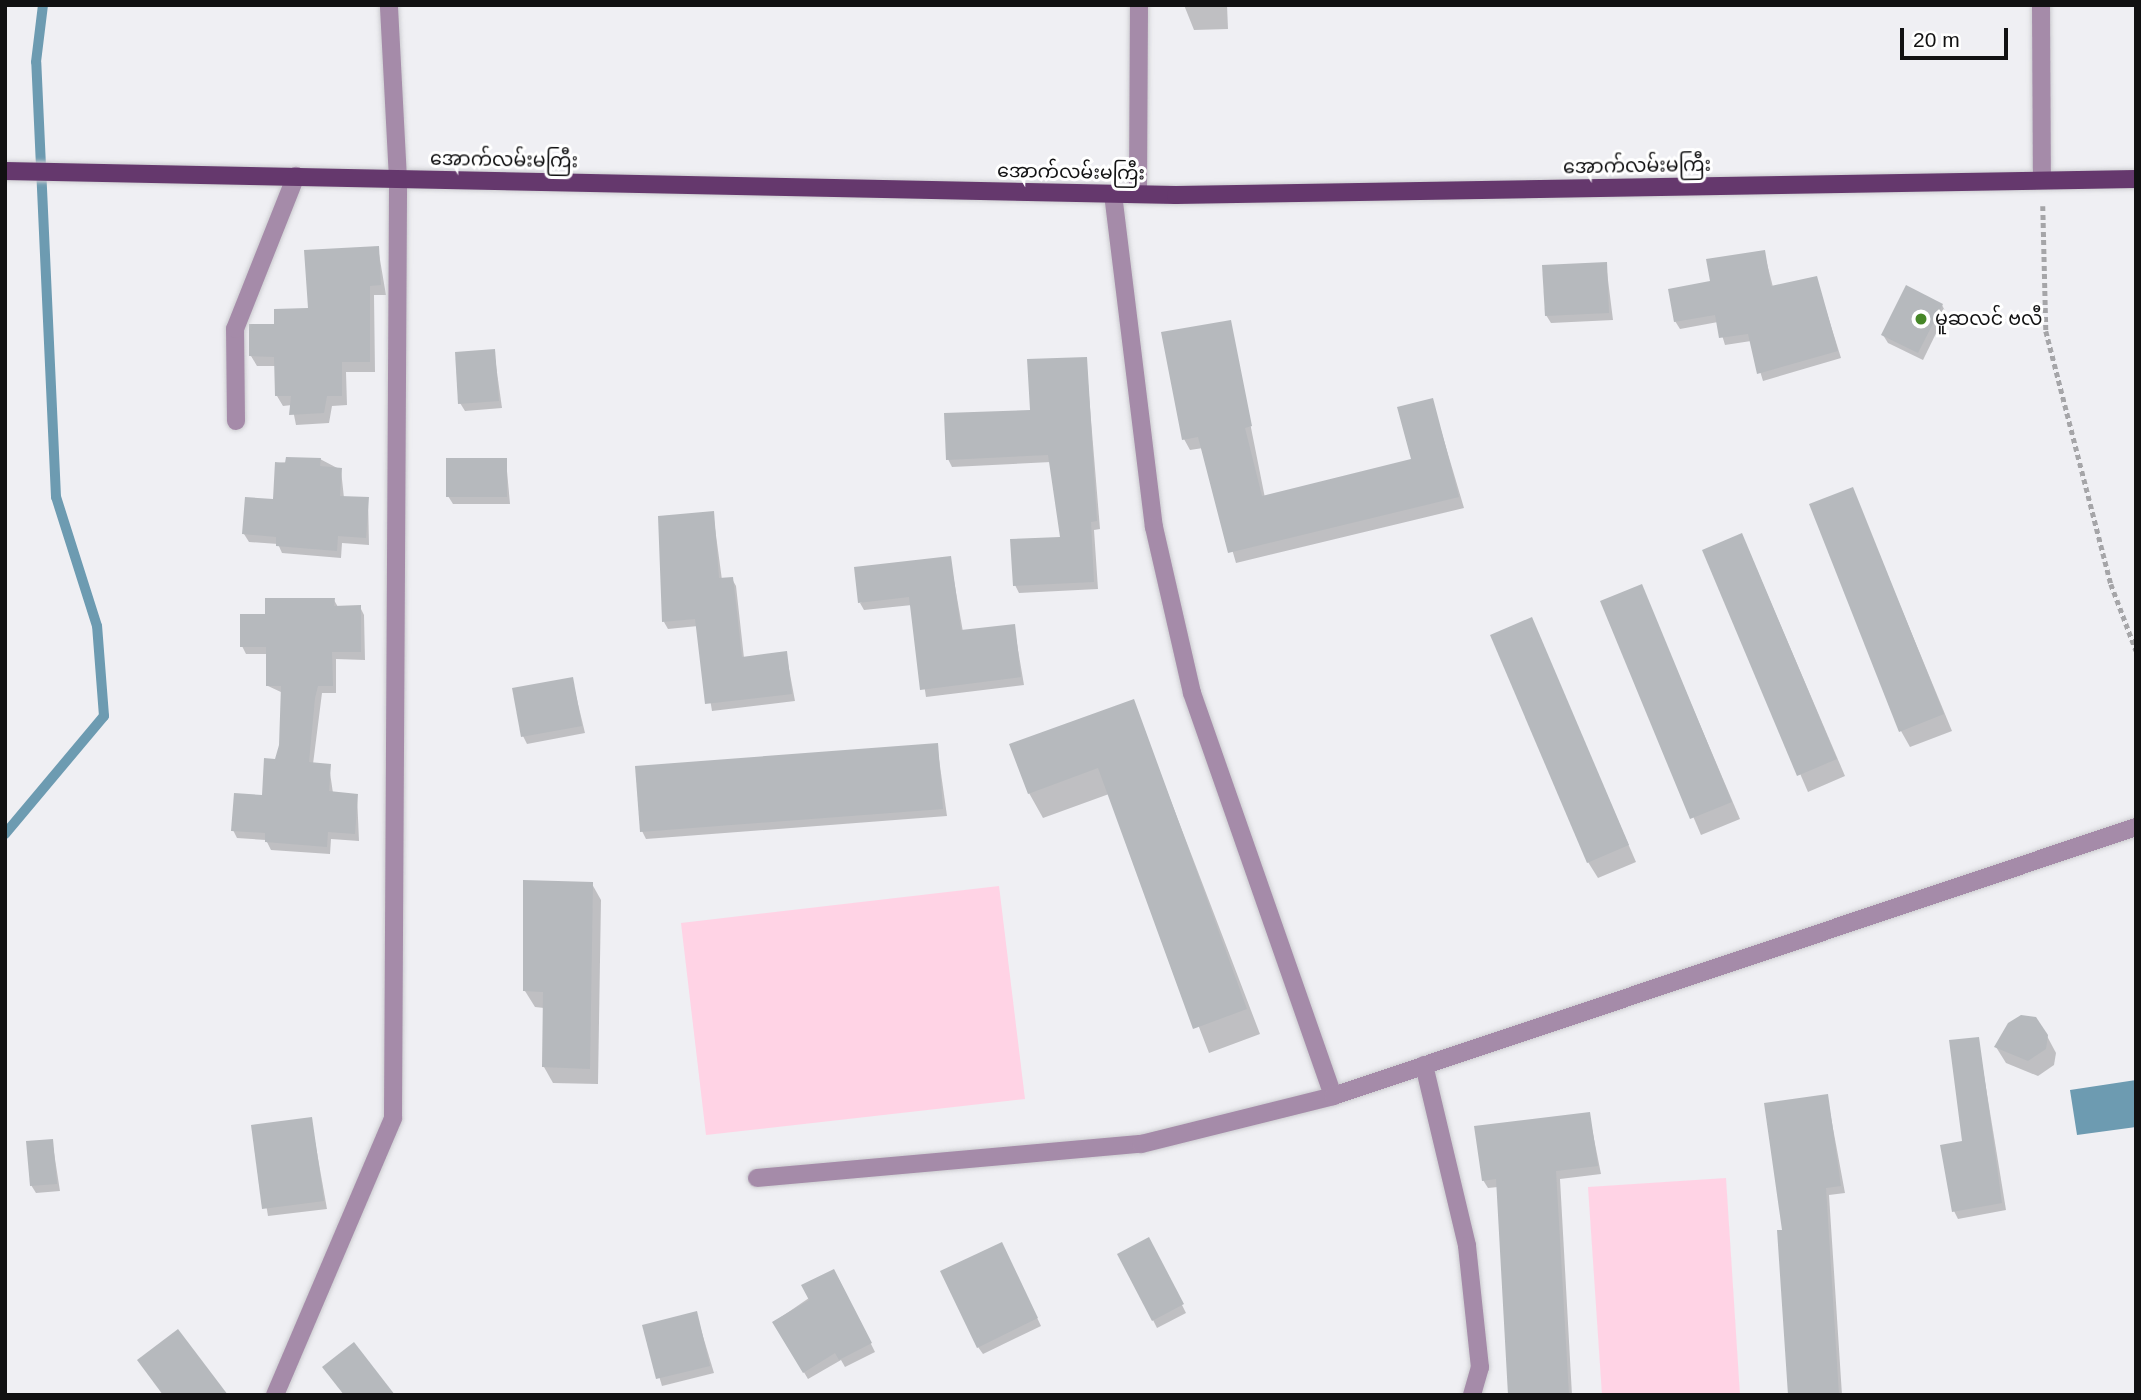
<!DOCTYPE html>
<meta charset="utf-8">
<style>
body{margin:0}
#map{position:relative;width:2141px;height:1400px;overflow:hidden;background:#efeff3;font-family:Helvetica,"Noto Sans Myanmar",sans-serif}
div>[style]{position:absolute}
.green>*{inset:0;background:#ffd3e5}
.water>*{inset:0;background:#6d9bb1}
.shadow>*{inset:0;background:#0003}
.stream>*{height:10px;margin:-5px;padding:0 5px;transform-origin:5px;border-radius:5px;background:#6d9bb1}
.building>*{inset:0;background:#b6b9bd}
.path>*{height:4.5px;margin-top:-2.25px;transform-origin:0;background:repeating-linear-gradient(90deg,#a5a5a8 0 5px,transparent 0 8.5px)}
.roads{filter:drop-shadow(0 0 2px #cbcbcf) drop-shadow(0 0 2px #cbcbcf)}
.minor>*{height:18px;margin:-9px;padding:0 9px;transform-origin:9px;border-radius:9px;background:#a58ba9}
.major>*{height:18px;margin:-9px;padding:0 9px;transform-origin:9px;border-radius:9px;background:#65386d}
.dots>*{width:19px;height:19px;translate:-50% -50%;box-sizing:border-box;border:4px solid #fff;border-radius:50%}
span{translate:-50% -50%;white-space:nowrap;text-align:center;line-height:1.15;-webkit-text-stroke:6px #fff;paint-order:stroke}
.street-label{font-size:19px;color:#111112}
.poi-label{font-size:19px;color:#111112}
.left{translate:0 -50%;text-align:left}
.frame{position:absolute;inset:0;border:7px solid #111112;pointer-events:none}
.scale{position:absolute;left:1900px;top:28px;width:108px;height:32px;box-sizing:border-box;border:4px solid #111112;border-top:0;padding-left:9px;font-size:21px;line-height:24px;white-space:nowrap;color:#111112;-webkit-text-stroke:5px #fff;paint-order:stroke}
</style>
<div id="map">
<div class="green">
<div style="clip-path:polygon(999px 886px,1025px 1099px,706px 1135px,681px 923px)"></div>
<div style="clip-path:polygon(1726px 1178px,1740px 1395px,1602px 1395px,1588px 1187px)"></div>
</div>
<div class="water">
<div style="clip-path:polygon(2136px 1080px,2136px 1127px,2077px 1135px,2070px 1090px)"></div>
</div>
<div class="shadow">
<div style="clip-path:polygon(1184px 5px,1227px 5px,1228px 29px,1194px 30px)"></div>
<div style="clip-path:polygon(378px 248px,386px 295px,374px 295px,375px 372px,346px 372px,347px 405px,332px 406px,329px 423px,296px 425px,292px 405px,283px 406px,277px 396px,276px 366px,257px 366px,251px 356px,276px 326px,310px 310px)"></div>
<div style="clip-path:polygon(1764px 252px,1773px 287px,1816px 278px,1841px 358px,1763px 381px,1751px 341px,1725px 345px,1718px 322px,1680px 329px,1675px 321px,1712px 282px)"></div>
<div style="clip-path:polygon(1606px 264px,1613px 320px,1551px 323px,1546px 315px)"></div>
<div style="clip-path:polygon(1942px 305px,1946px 313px,1923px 360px,1888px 343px,1883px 335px)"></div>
<div style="clip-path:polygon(1230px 322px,1265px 498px,1413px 461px,1432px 400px,1464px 508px,1236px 563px,1203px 448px,1190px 450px,1184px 439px)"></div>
<div style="clip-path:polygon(494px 351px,502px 408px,465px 411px,460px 403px)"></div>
<div style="clip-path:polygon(1086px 359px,1100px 529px,1094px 530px,1098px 589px,1019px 593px,1015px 585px,1063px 538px,1051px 462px,952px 467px,948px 459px,1031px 411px)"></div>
<div style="clip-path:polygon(320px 459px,341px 470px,344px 498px,368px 499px,369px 545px,342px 543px,341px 558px,282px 553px,278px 544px,249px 542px,244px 534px,274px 501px,277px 463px)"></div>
<div style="clip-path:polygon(506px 460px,510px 504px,453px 504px,448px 496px)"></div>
<div style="clip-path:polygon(1852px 489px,1952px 731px,1910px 747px,1901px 731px)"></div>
<div style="clip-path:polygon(713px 513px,722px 580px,732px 579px,736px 586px,744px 658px,786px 653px,795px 701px,712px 711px,698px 626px,668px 629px,664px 622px)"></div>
<div style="clip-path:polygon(1742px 535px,1845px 776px,1808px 792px,1704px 551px)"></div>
<div style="clip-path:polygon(950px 558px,963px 632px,1014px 626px,1024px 685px,926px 697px,912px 605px,864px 610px,860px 603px)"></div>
<div style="clip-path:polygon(1641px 586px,1740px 819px,1701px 835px,1602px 602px)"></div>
<div style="clip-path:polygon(334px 600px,338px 607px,360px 607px,364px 615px,365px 660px,336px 659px,336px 693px,322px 693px,313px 764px,329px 766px,333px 793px,357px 795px,359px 841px,331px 839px,330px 854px,271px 850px,266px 840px,237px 838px,233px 830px,263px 797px,281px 745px,283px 693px,268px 686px,268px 654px,246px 654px,242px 646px,267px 616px)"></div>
<div style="clip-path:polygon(1531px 619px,1636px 862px,1598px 878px,1588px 862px)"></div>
<div style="clip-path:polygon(572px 679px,585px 733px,527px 744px,523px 736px)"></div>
<div style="clip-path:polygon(1133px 702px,1260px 1034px,1209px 1053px,1109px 794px,1043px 818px,1029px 793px)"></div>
<div style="clip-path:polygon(937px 745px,947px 816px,646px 839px,642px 831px)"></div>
<div style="clip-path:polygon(592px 884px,601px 900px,598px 1084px,553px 1083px,544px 1067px,544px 1008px,535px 1007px,525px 991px)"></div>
<div style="clip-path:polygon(2047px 1036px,2056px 1053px,2054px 1065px,2038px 1076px,2006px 1063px,1996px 1047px)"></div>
<div style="clip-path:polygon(1978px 1039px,2006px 1210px,1958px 1219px,1954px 1211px)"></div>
<div style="clip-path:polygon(1827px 1096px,1845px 1193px,1829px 1195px,1842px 1395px,1789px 1395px,1784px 1232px)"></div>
<div style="clip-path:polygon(1589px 1114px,1601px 1174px,1560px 1179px,1572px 1395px,1510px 1395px,1498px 1187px,1488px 1188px,1483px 1180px)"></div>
<div style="clip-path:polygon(311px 1119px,327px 1209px,268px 1216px,253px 1127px)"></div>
<div style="clip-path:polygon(52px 1140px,60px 1191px,36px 1193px,31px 1185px)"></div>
<div style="clip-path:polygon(1153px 1247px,1186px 1313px,1157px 1328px,1153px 1320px)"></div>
<div style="clip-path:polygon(1005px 1251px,1041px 1326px,983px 1354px,978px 1347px)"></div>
<div style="clip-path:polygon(838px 1278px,875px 1352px,845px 1367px,841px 1360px,808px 1379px,774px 1322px)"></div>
<div style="clip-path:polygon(696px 1313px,714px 1373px,662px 1386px,644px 1326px)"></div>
</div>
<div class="stream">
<div style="left:5px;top:834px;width:154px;rotate:-50deg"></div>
<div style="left:104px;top:716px;width:90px;rotate:-94.4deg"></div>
<div style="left:97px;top:626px;width:135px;rotate:-107.6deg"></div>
<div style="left:56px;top:497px;width:435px;rotate:-92.6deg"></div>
<div style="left:36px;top:62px;width:57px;rotate:-83deg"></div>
</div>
<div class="building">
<div style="clip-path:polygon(379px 246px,381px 285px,370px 286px,370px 362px,342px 362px,342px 396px,327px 396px,324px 413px,289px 415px,291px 396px,275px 396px,274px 357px,249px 356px,249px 324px,274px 324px,274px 309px,308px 308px,304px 250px)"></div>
<div style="clip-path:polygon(1765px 250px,1771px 286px,1817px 276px,1838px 351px,1757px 374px,1748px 334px,1719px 338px,1715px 315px,1674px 322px,1668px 289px,1710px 281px,1706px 259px)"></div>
<div style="clip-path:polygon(1607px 262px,1609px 313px,1545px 316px,1542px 265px)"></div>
<div style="clip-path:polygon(1906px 285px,1943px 304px,1918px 353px,1881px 335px)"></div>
<div style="clip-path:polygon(1231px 320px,1252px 426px,1245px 428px,1262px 496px,1411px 459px,1397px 407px,1433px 398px,1459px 497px,1228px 553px,1198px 437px,1182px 440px,1161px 332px)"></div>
<div style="clip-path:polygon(495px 349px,499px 401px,458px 404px,455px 352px)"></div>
<div style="clip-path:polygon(1087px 357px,1097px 521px,1091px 522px,1094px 582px,1013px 586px,1010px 539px,1060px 537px,1048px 455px,946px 460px,944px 413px,1030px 410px,1027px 359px)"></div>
<div style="clip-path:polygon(286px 457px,321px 458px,320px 466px,342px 468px,340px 496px,369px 497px,366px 538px,338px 536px,337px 551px,276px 546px,276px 537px,242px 534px,245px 497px,273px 499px,275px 462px,285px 463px)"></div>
<div style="clip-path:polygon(446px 458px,507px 458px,507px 497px,446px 497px)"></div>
<div style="clip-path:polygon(1853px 487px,1944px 714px,1899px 732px,1809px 504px)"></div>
<div style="clip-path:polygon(714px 511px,719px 578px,733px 577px,742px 657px,787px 651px,792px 694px,705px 704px,695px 619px,662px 622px,658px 516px)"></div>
<div style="clip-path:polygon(1742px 533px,1837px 759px,1797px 776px,1702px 550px)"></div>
<div style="clip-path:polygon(951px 556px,961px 630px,1015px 624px,1021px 677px,920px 690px,909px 597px,858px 603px,854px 567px)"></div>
<div style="clip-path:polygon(1642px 584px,1732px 802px,1690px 819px,1600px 601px)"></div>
<div style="clip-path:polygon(265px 598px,335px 598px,334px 606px,361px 605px,361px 652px,332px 652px,333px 686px,318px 686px,315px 698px,309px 762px,331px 764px,329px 791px,358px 794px,355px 834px,328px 832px,327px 847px,265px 842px,265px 833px,231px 831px,234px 793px,262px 795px,264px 758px,275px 759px,279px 745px,281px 686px,266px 686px,266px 647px,240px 647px,240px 614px,265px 614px)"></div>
<div style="clip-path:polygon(1532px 617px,1629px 845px,1587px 863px,1490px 635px)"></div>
<div style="clip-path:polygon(573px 677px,582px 726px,521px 737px,512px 688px)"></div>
<div style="clip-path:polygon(1134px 699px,1247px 1009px,1193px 1029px,1098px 768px,1028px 794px,1009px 744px)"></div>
<div style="clip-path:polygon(938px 743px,943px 809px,640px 832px,635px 766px)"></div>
<div style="clip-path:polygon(523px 880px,593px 882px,590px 1069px,542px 1067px,543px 992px,523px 991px)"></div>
<div style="clip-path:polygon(2021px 1015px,2036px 1017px,2048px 1035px,2046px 1049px,2028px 1061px,1994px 1047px,2008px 1023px)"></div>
<div style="clip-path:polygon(1979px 1037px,2002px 1203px,1952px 1212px,1940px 1145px,1962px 1141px,1949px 1040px)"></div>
<div style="clip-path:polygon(1828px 1094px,1841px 1186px,1826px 1188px,1839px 1395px,1788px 1395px,1777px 1230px,1782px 1230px,1764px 1103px)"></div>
<div style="clip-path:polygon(1590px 1112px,1598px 1166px,1556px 1171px,1569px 1395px,1508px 1395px,1496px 1179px,1482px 1181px,1474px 1126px)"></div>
<div style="clip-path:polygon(312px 1117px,324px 1201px,262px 1209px,251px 1125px)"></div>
<div style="clip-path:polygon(53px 1139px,57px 1184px,30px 1186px,26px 1141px)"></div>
<div style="clip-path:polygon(1149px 1237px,1184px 1304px,1152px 1321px,1117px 1254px)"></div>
<div style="clip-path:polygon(1002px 1242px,1038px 1318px,977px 1348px,940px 1271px)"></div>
<div style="clip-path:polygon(834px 1269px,872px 1343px,839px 1360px,835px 1353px,803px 1373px,772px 1322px,809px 1300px,801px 1285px)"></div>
<div style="clip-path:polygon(697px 1311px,710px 1366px,656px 1379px,642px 1325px)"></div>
<div style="clip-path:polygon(178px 1329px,228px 1395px,163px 1395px,137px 1360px)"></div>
<div style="clip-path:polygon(354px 1342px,395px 1395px,344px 1395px,322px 1367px)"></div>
</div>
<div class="path">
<div style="left:2043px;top:206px;width:125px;rotate:88.6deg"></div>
<div style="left:2046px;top:331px;width:261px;rotate:75.6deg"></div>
<div style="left:2111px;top:584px;width:71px;rotate:69.3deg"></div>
</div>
<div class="roads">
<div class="minor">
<div style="left:2041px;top:5px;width:175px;rotate:89.7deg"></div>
<div style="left:1113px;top:194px;width:336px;rotate:83deg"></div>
<div style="left:1154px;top:527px;width:170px;rotate:77.1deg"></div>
<div style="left:1192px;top:693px;width:427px;rotate:70.7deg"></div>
<div style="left:1138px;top:194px;width:189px;rotate:-89.7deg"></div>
<div style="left:236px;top:421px;width:92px;rotate:-90.6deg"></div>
<div style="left:235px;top:329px;width:165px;rotate:-68.3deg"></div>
<div style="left:1424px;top:1065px;width:186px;rotate:76.6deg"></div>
<div style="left:1467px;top:1246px;width:122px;rotate:83.9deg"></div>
<div style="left:1480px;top:1367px;width:29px;rotate:106deg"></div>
<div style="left:757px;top:1178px;width:386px;rotate:-5.1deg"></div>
<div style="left:1141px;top:1144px;width:198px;rotate:-14deg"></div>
<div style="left:1333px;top:1096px;width:847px;rotate:-18.52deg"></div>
<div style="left:275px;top:1395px;width:301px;rotate:-66.9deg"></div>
<div style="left:393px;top:1118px;width:939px;rotate:-89.69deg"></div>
<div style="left:398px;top:179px;width:174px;rotate:-93deg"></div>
</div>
<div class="major">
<div style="left:5px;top:171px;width:1171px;rotate:1.17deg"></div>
<div style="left:1176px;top:195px;width:960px;rotate:-0.95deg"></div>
</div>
</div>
<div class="dots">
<div style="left:1921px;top:319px;background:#458627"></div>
</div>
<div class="street-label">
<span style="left:504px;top:160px;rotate:1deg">အောက်လမ်းမကြီး</span>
<span style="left:1637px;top:166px;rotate:-1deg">အောက်လမ်းမကြီး</span>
<span style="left:1071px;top:172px;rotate:1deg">အောက်လမ်းမကြီး</span>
</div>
<div class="poi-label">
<span class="left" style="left:1935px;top:319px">မူဆလင် ဗလီ</span>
</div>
<div class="frame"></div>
<div class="scale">20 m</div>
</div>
